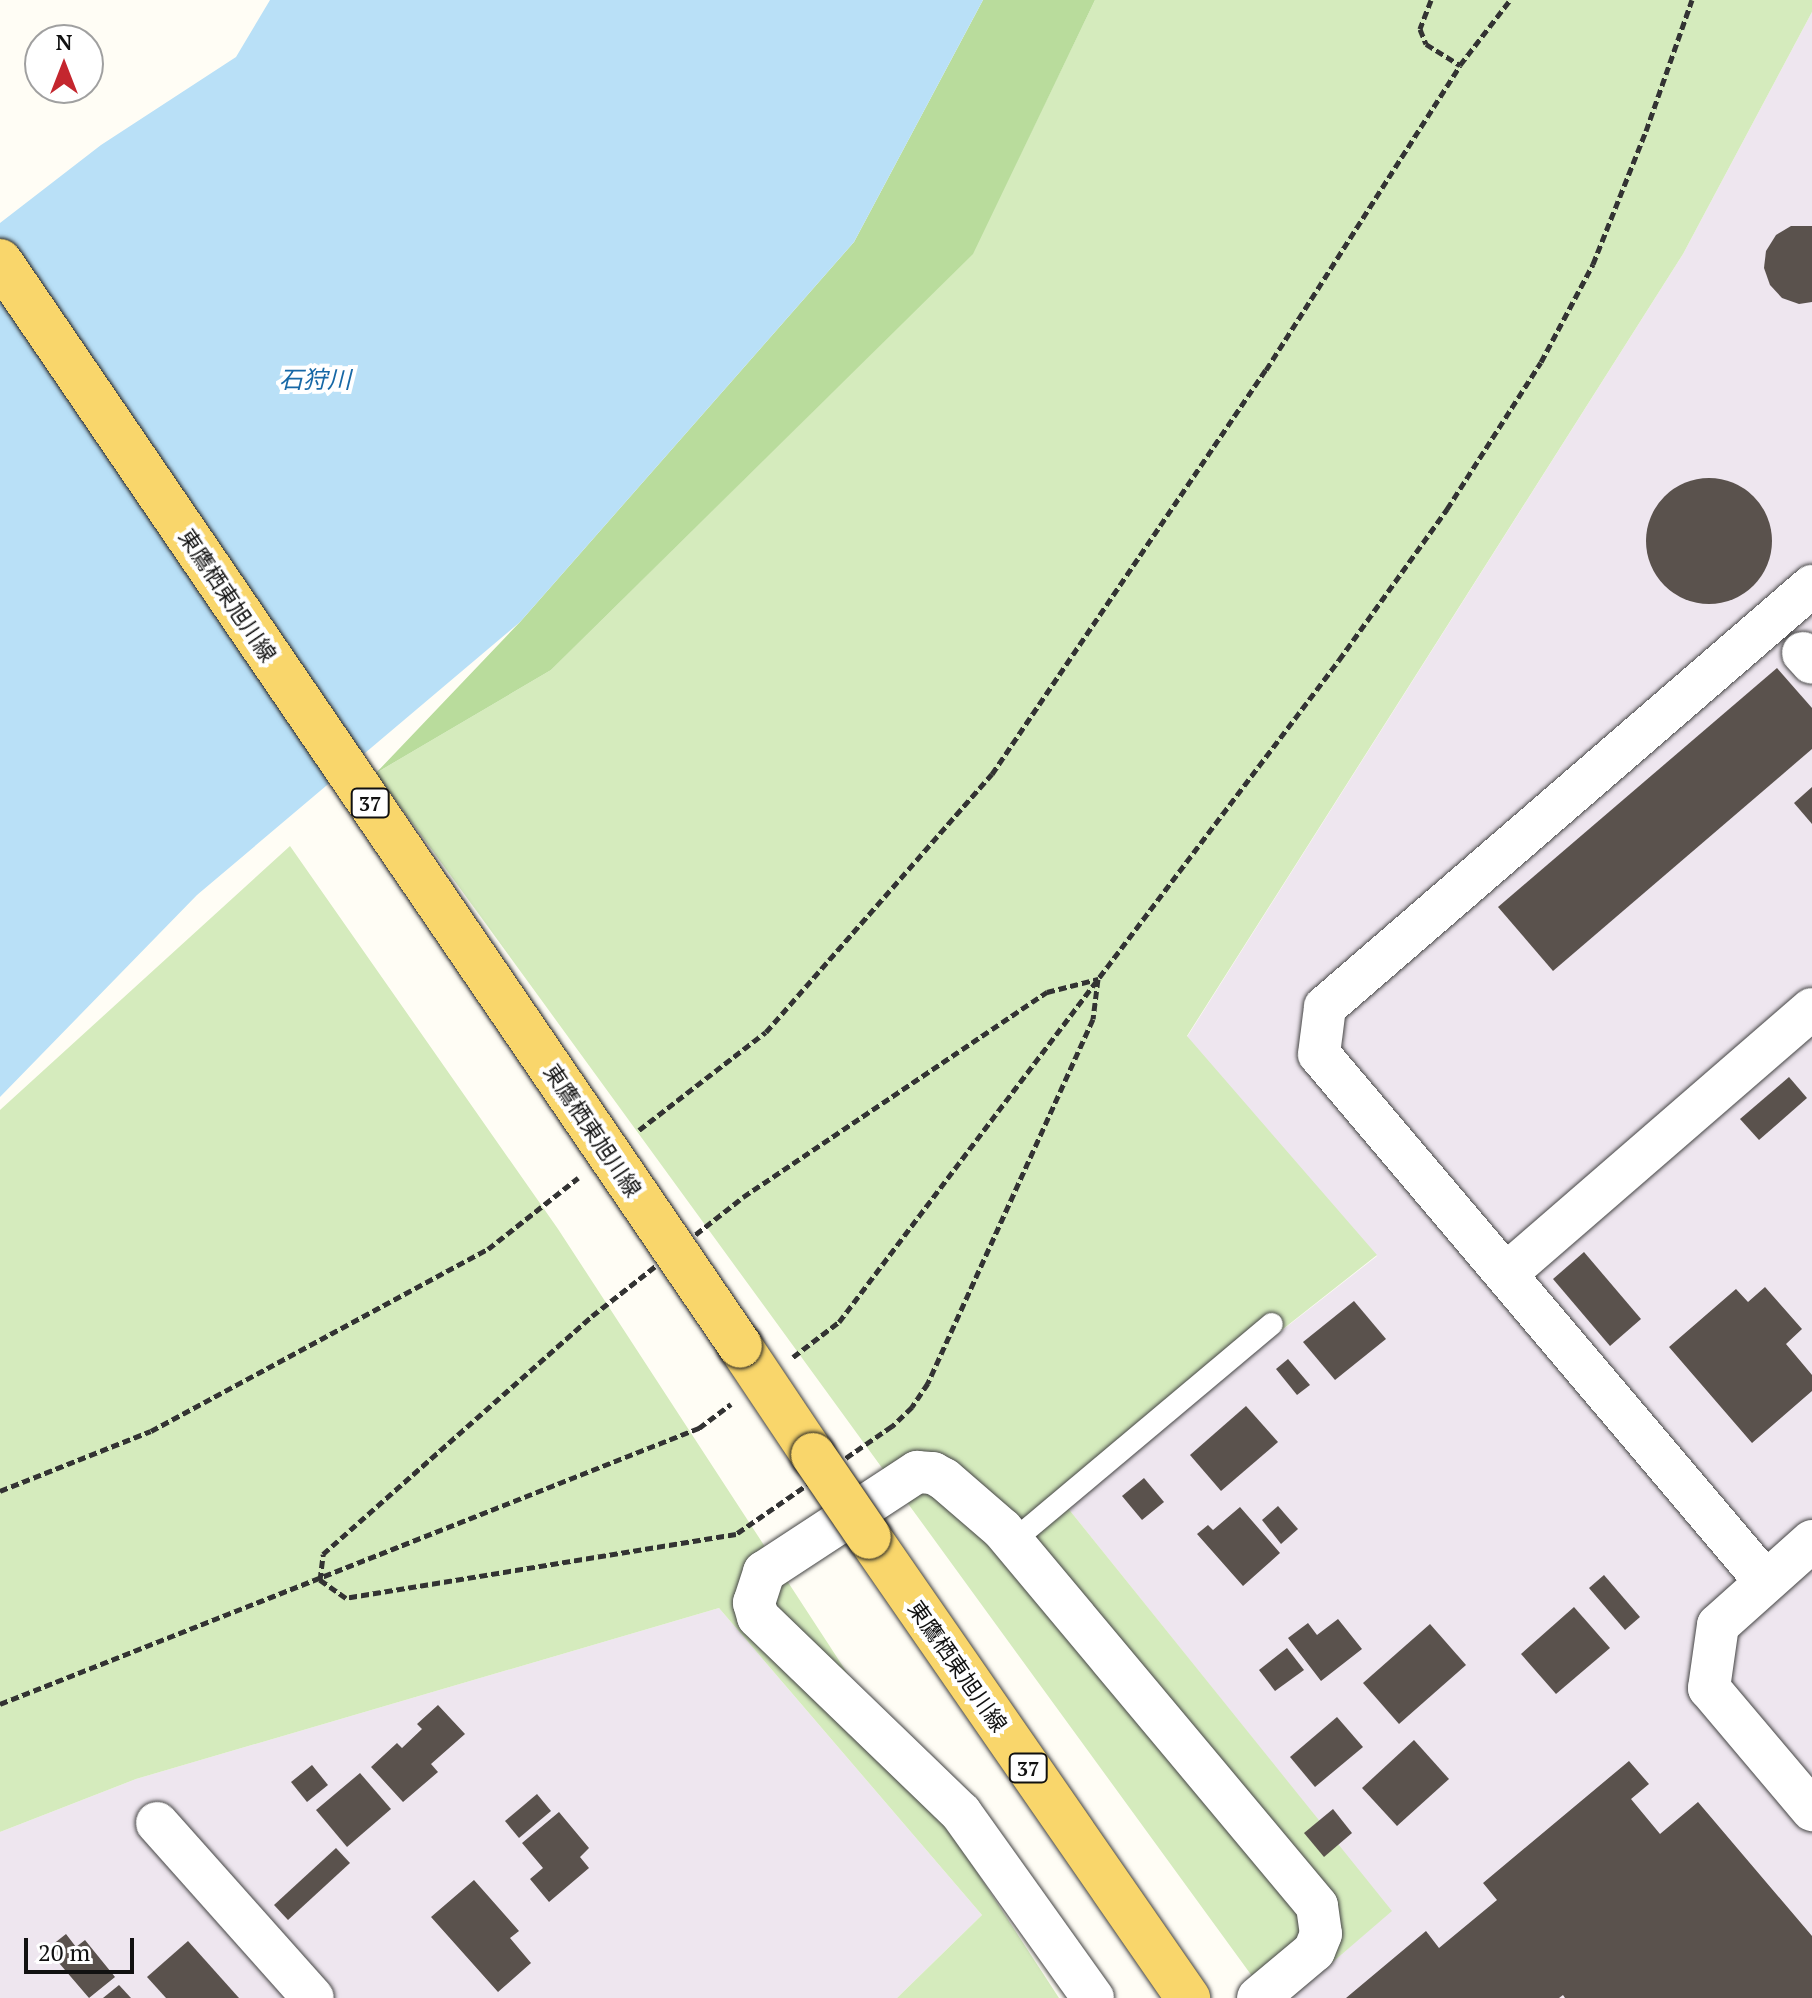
<!DOCTYPE html>
<meta charset="utf-8">
<style>
body{margin:0}
#map{position:relative;width:1812px;height:1998px;overflow:hidden;background:#fffdf5;font-family:"PT Serif","Noto Sans JP",serif}
div>[style]{position:absolute}
.industrial>*{inset:0;background:#eee6ef}
.green>*{inset:0;background:#d5ebbd}
.forest>*{inset:0;background:#b9dc9c}
.water>*{inset:0;background:#b9e0f7}
.building>*{inset:0;background:#5a524d}
.round{border-radius:50%}
.path>*{height:5px;margin-top:-2.5px;transform-origin:0;background:repeating-linear-gradient(90deg,#333 0 8px,transparent 0 12px)}
.roads{filter:drop-shadow(0 0 2px #444) drop-shadow(0 0 2px #444)}
.lane>*{height:22px;margin:-11px;padding:0 11px;transform-origin:11px;border-radius:11px;background:#fff}
.street>*{height:42px;margin:-21px;padding:0 21px;transform-origin:21px;border-radius:21px;background:#fff}
.primary>*{height:44px;margin:-22px;padding:0 22px;transform-origin:22px;border-radius:22px;background:#f9d66b}
.bridges{filter:drop-shadow(0 0 2px #222) drop-shadow(0 0 2px #222)}
.primary-bridge>*{height:44px;margin:-22px;padding:0 22px;transform-origin:22px;border-radius:22px;background:#f9d66b}
span{translate:-50% -50%;white-space:nowrap;text-align:center;line-height:1.15;-webkit-text-stroke:8px #fff;paint-order:stroke}
.shield-label span{padding:2px 6px;background:#fff;border:2px solid;border-radius:6px;-webkit-text-stroke-width:0}
.shield-label{font-size:20px;color:#111;font-weight:700}
.street-label{font-size:22px;color:#111}
.water-label{font-size:24px;color:#1768a6;font-style:italic}
.north{position:absolute;left:24px;top:24px;width:80px;height:80px;box-sizing:border-box;background:#fff;border:2px solid #a0a0a0;border-radius:50%;rotate:0deg;font-size:22px;font-weight:700;line-height:32px;text-align:center;color:#111}
.north::after{content:'';display:block;margin:auto;width:28px;height:36px;background:#c4262e;clip-path:polygon(50% 0,100% 100%,50% 72%,0 100%)}
.scale{position:absolute;left:24px;top:1938px;width:110px;height:36px;box-sizing:border-box;border:4px solid #111;border-top:0;padding-left:10px;font-size:24px;line-height:28px;white-space:nowrap;color:#111;-webkit-text-stroke:6px #fff;paint-order:stroke}
</style>
<div id="map">
<div class="industrial">
<div style="clip-path:polygon(1812px 12px,1812px 1998px,1291px 1998px,1391px 1911px,1063px 1502px,1377px 1256px,1187px 1037px,1683px 254px)"></div>
<div style="clip-path:polygon(719px 1608px,982px 1915px,897px 1998px,0 1998px,0 1832px,136px 1779px)"></div>
</div>
<div class="green">
<div style="clip-path:polygon(1095px 0,1812px 0,1812px 12px,1683px 254px,1187px 1036px,1377px 1255px,1063px 1502px,1392px 1911px,1291px 1998px,1268px 1998px,376px 773px,551px 670px,972px 254px)"></div>
<div style="clip-path:polygon(290px 846px,558px 1229px,1059px 1998px,897px 1998px,982px 1915px,719px 1608px,136px 1779px,0 1832px,0 1110px)"></div>
</div>
<div class="forest">
<div style="clip-path:polygon(983px 0,1095px 0,973px 254px,551px 670px,376px 773px,520px 622px,854px 242px)"></div>
</div>
<div class="water">
<div style="clip-path:polygon(270px 0,983px 0,854px 242px,520px 622px,197px 895px,0 1097px,0 223px,101px 145px,236px 57px)"></div>
</div>
<div class="building">
<div style="clip-path:polygon(1791px 226px,1812px 226px,1812px 302px,1799px 304px,1782px 298px,1770px 285px,1764px 268px,1766px 251px,1776px 235px)"></div>
<div class="round" style="left:1646px;top:478px;width:126px;height:126px"></div>
<div style="clip-path:polygon(1777px 668px,1812px 708px,1812px 749px,1553px 971px,1498px 907px)"></div>
<div style="clip-path:polygon(1812px 787px,1812px 824px,1794px 803px)"></div>
<div style="clip-path:polygon(1789px 1077px,1807px 1098px,1759px 1140px,1740px 1119px)"></div>
<div style="clip-path:polygon(1584px 1252px,1641px 1319px,1610px 1346px,1553px 1279px)"></div>
<div style="clip-path:polygon(1765px 1287px,1802px 1329px,1786px 1344px,1812px 1375px,1812px 1391px,1752px 1443px,1669px 1347px,1736px 1289px,1748px 1302px)"></div>
<div style="clip-path:polygon(1354px 1301px,1386px 1339px,1335px 1380px,1303px 1342px)"></div>
<div style="clip-path:polygon(1288px 1359px,1310px 1385px,1297px 1395px,1276px 1369px)"></div>
<div style="clip-path:polygon(1246px 1406px,1278px 1442px,1221px 1491px,1190px 1455px)"></div>
<div style="clip-path:polygon(1144px 1478px,1164px 1502px,1142px 1520px,1122px 1496px)"></div>
<div style="clip-path:polygon(1278px 1506px,1298px 1529px,1281px 1544px,1262px 1520px)"></div>
<div style="clip-path:polygon(1240px 1507px,1280px 1553px,1243px 1586px,1197px 1534px,1208px 1525px,1213px 1530px)"></div>
<div style="clip-path:polygon(1604px 1575px,1640px 1617px,1625px 1630px,1589px 1588px)"></div>
<div style="clip-path:polygon(1574px 1607px,1610px 1648px,1556px 1694px,1521px 1654px)"></div>
<div style="clip-path:polygon(1338px 1619px,1362px 1649px,1321px 1681px,1288px 1638px,1308px 1623px,1317px 1635px)"></div>
<div style="clip-path:polygon(1430px 1624px,1466px 1665px,1399px 1724px,1363px 1683px)"></div>
<div style="clip-path:polygon(1287px 1648px,1304px 1670px,1275px 1691px,1259px 1670px)"></div>
<div style="clip-path:polygon(438px 1705px,465px 1734px,431px 1764px,438px 1772px,403px 1802px,371px 1767px,397px 1743px,402px 1748px,422px 1729px,417px 1724px)"></div>
<div style="clip-path:polygon(1337px 1717px,1363px 1747px,1315px 1787px,1290px 1757px)"></div>
<div style="clip-path:polygon(1414px 1740px,1449px 1779px,1397px 1826px,1362px 1788px)"></div>
<div style="clip-path:polygon(1629px 1761px,1649px 1784px,1631px 1799px,1660px 1834px,1698px 1802px,1812px 1936px,1812px 1998px,1565px 1998px,1563px 1995px,1559px 1998px,1346px 1998px,1426px 1931px,1439px 1948px,1497px 1900px,1483px 1883px)"></div>
<div style="clip-path:polygon(312px 1765px,328px 1785px,307px 1802px,291px 1782px)"></div>
<div style="clip-path:polygon(360px 1773px,391px 1809px,347px 1847px,316px 1810px)"></div>
<div style="clip-path:polygon(537px 1794px,551px 1811px,519px 1838px,505px 1821px)"></div>
<div style="clip-path:polygon(1333px 1809px,1352px 1833px,1324px 1857px,1304px 1833px)"></div>
<div style="clip-path:polygon(559px 1812px,589px 1848px,580px 1857px,589px 1868px,549px 1902px,530px 1879px,543px 1868px,522px 1843px)"></div>
<div style="clip-path:polygon(336px 1848px,350px 1863px,288px 1920px,274px 1905px)"></div>
<div style="clip-path:polygon(474px 1880px,519px 1931px,510px 1938px,531px 1963px,498px 1992px,431px 1917px)"></div>
<div style="clip-path:polygon(66px 1934px,76px 1947px,85px 1940px,115px 1977px,89px 1998px,47px 1949px)"></div>
<div style="clip-path:polygon(188px 1941px,239px 1998px,166px 1998px,147px 1977px)"></div>
<div style="clip-path:polygon(119px 1985px,131px 1998px,103px 1998px)"></div>
</div>
<div class="path">
<div style="left:1431px;top:0;width:31px;rotate:111deg"></div>
<div style="left:1420px;top:29px;width:16px;rotate:68deg"></div>
<div style="left:1426px;top:44px;width:40px;rotate:32deg"></div>
<div style="left:1098px;top:979px;width:40px;rotate:97.1deg"></div>
<div style="left:1093px;top:1019px;width:400px;rotate:114.4deg"></div>
<div style="left:928px;top:1383px;width:29px;rotate:124deg"></div>
<div style="left:912px;top:1407px;width:28px;rotate:136deg"></div>
<div style="left:892px;top:1426px;width:190px;rotate:145.3deg"></div>
<div style="left:736px;top:1534px;width:395px;rotate:170.7deg"></div>
<div style="left:346px;top:1598px;width:32px;rotate:-145deg"></div>
<div style="left:320px;top:1580px;width:26px;rotate:-83deg"></div>
<div style="left:323px;top:1554px;width:359px;rotate:-41.5deg"></div>
<div style="left:592px;top:1316px;width:192px;rotate:-38.2deg"></div>
<div style="left:743px;top:1197px;width:367px;rotate:-34deg"></div>
<div style="left:1047px;top:992px;width:53px;rotate:-14.3deg"></div>
<div style="left:639px;top:1130px;width:160px;rotate:-37.7deg"></div>
<div style="left:766px;top:1032px;width:343px;rotate:-48.8deg"></div>
<div style="left:992px;top:774px;width:488px;rotate:-55.9deg"></div>
<div style="left:1266px;top:370px;width:361px;rotate:-57.5deg"></div>
<div style="left:1460px;top:65px;width:82px;rotate:-52.4deg"></div>
<div style="left:793px;top:1357px;width:58px;rotate:-37.3deg"></div>
<div style="left:839px;top:1322px;width:830px;rotate:-52.94deg"></div>
<div style="left:1339px;top:660px;width:186px;rotate:-54.4deg"></div>
<div style="left:1447px;top:509px;width:174px;rotate:-57.4deg"></div>
<div style="left:1541px;top:362px;width:111px;rotate:-62deg"></div>
<div style="left:1593px;top:264px;width:143px;rotate:-68.3deg"></div>
<div style="left:1646px;top:131px;width:139px;rotate:-70.7deg"></div>
<div style="left:0;top:1491px;width:162px;rotate:-21.7deg"></div>
<div style="left:151px;top:1431px;width:383px;rotate:-28.4deg"></div>
<div style="left:488px;top:1249px;width:115px;rotate:-38.3deg"></div>
<div style="left:0;top:1704px;width:752px;rotate:-21.55deg"></div>
<div style="left:699px;top:1428px;width:40px;rotate:-37deg"></div>
</div>
<div class="roads">
<div class="lane">
<div style="left:1012px;top:1542px;width:339px;rotate:-40deg"></div>
</div>
<div class="street">
<div style="left:1803px;top:653px;width:13px;rotate:48deg"></div>
<div style="left:1507px;top:1273px;width:403px;rotate:-40.9deg"></div>
<div style="left:1812px;top:1541px;width:126px;rotate:138.2deg"></div>
<div style="left:1718px;top:1625px;width:64px;rotate:98.1deg"></div>
<div style="left:1709px;top:1688px;width:160px;rotate:49.8deg"></div>
<div style="left:1765px;top:1581px;width:690px;rotate:-130.24deg"></div>
<div style="left:1319px;top:1054px;width:47px;rotate:-82.7deg"></div>
<div style="left:1325px;top:1007px;width:644px;rotate:-40.84deg"></div>
<div style="left:157px;top:1823px;width:234px;rotate:48.3deg"></div>
<div style="left:1093px;top:1998px;width:227px;rotate:-125.5deg"></div>
<div style="left:961px;top:1813px;width:282px;rotate:-136deg"></div>
<div style="left:758px;top:1617px;width:15px;rotate:-106deg"></div>
<div style="left:754px;top:1603px;width:33px;rotate:-72deg"></div>
<div style="left:764px;top:1572px;width:183px;rotate:-33.2deg"></div>
<div style="left:917px;top:1472px;width:16px;rotate:4deg"></div>
<div style="left:933px;top:1473px;width:13px;rotate:29deg"></div>
<div style="left:944px;top:1479px;width:77px;rotate:40.8deg"></div>
<div style="left:1002px;top:1529px;width:491px;rotate:50.1deg"></div>
<div style="left:1317px;top:1906px;width:28px;rotate:82deg"></div>
<div style="left:1321px;top:1934px;width:18px;rotate:112deg"></div>
<div style="left:1314px;top:1951px;width:73px;rotate:140deg"></div>
</div>
<div class="primary">
<div style="left:740px;top:1346px;width:131px;rotate:56.2deg"></div>
<div style="left:869px;top:1537px;width:561px;rotate:55.32deg"></div>
</div>
</div>
<div class="bridges">
<div class="primary-bridge">
<div style="left:0;top:261px;width:1313px;rotate:55.7deg"></div>
<div style="left:813px;top:1455px;width:99px;rotate:55.7deg"></div>
</div>
</div>
<div class="shield-label">
<span style="left:370px;top:803px">37</span>
<span style="left:1028px;top:1768px">37</span>
</div>
<div class="street-label">
<span style="left:228px;top:595px;rotate:56deg">東鷹栖東旭川線</span>
<span style="left:593px;top:1130px;rotate:56deg">東鷹栖東旭川線</span>
<span style="left:958px;top:1666px;rotate:55deg">東鷹栖東旭川線</span>
</div>
<div class="water-label">
<span style="left:315px;top:380px">石狩川</span>
</div>
<div class="north">N</div>
<div class="scale">20 m</div>
</div>
